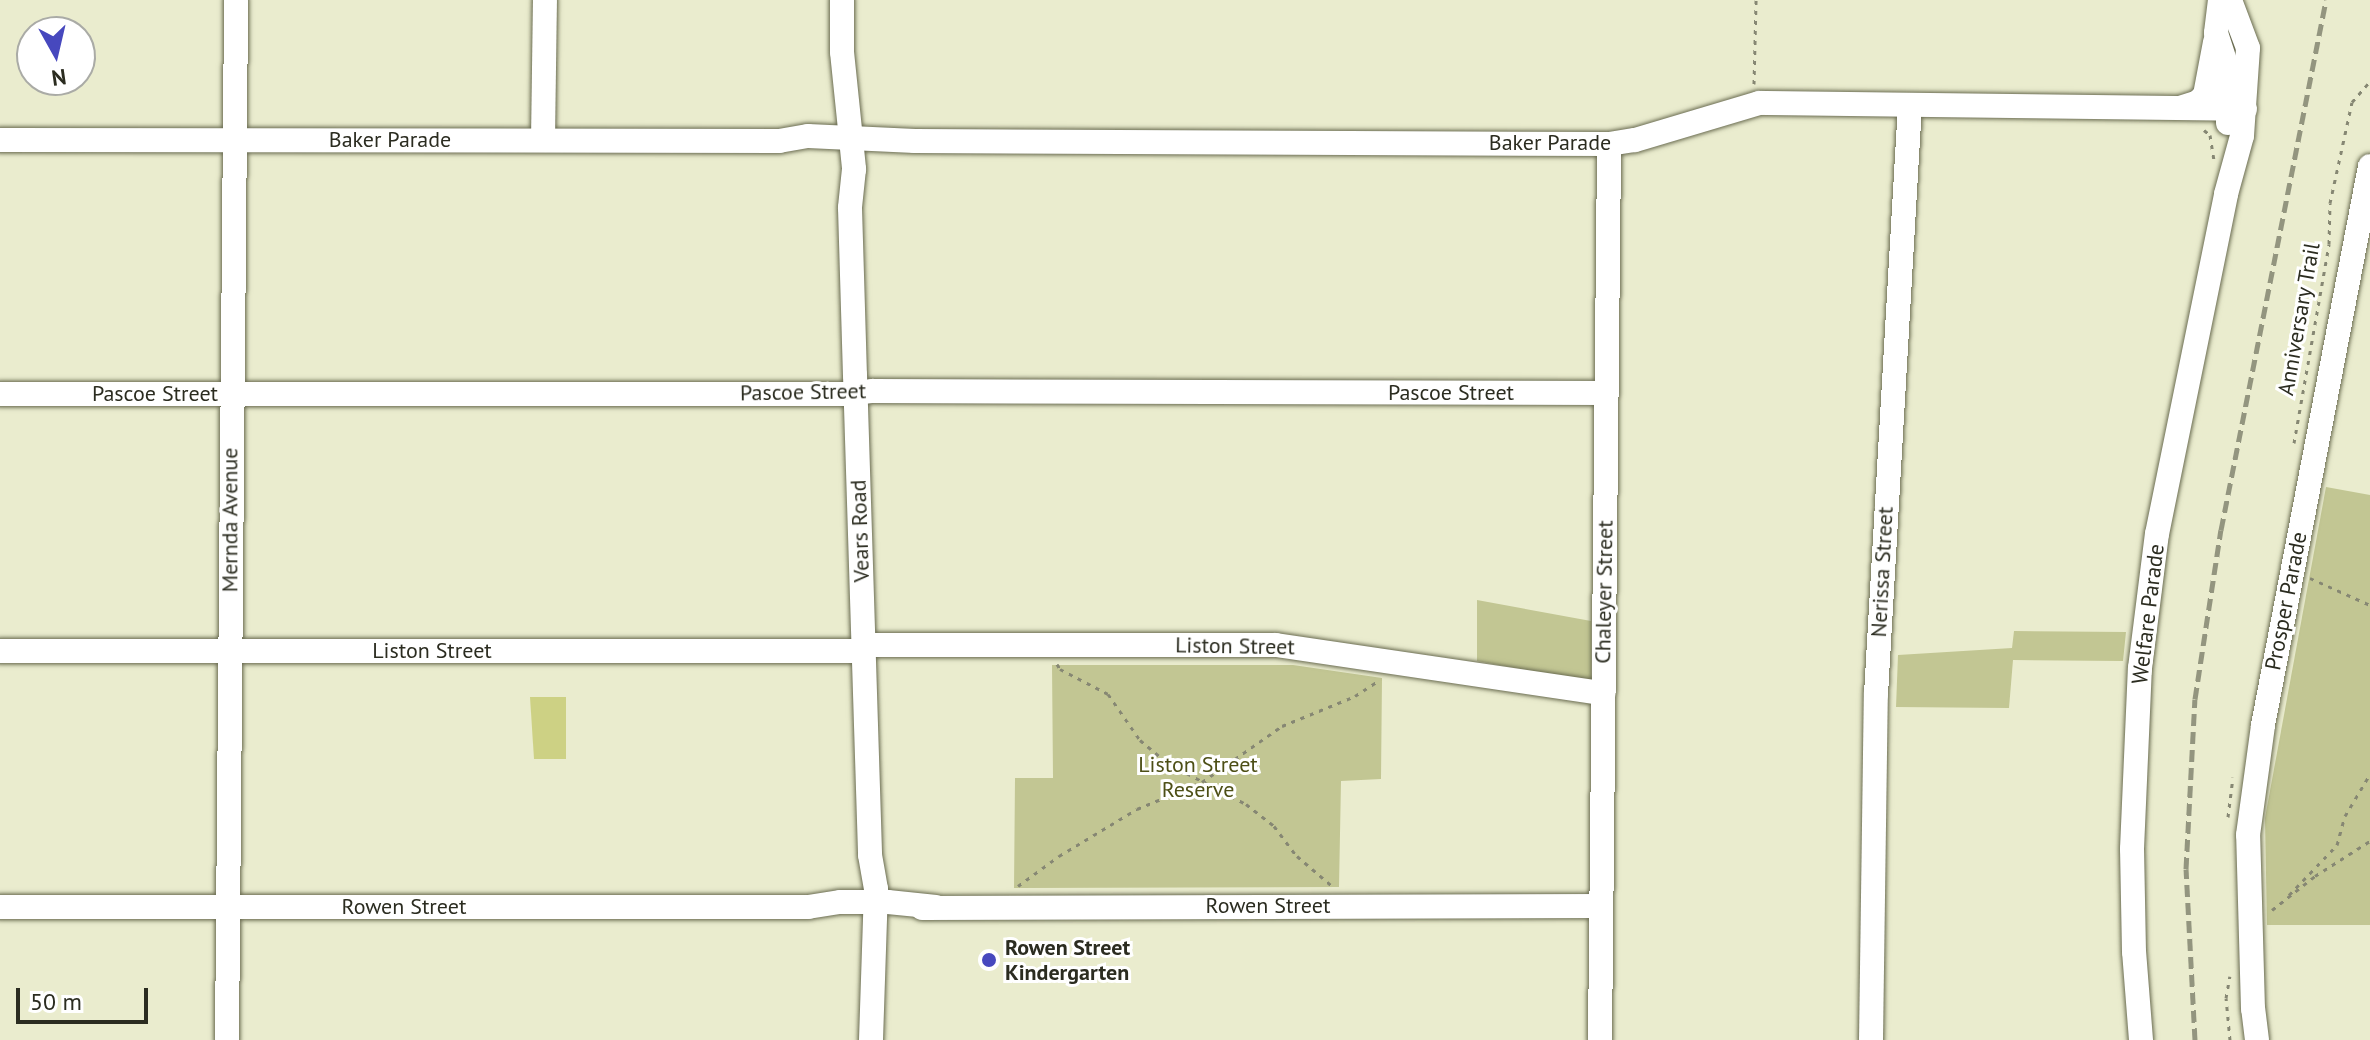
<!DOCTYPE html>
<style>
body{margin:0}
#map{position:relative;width:2370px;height:1040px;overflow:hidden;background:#eaecce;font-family:"PT Sans",sans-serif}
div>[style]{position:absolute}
.green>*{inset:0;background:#c2c693}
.building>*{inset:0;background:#cdd184}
.path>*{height:3px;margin-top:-1.5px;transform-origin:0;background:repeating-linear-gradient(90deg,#868773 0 4px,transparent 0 10px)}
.roads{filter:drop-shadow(0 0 2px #6a6c51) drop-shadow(0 0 2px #6a6c51)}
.minor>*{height:24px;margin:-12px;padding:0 12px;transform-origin:12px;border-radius:12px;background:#fff}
.rail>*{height:5px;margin-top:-2.5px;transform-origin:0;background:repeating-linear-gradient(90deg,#93957f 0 12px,transparent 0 18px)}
.dots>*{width:22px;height:22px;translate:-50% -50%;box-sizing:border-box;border:4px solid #fff;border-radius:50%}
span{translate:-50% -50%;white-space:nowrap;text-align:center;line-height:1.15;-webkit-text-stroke:6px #fff;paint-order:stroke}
.street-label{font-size:22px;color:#2b2c20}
.park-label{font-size:22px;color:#4d4f16}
.poi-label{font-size:22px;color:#2b2c20;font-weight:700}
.left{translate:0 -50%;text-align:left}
.north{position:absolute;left:16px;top:16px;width:80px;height:80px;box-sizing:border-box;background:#fff;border:2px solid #aaaba6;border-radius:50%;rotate:172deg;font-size:22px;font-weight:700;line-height:32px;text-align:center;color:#2b2c20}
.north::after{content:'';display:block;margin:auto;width:28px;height:36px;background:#4748be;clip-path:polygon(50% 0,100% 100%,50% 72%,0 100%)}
.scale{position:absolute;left:16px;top:988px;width:132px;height:36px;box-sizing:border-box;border:4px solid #2b2c20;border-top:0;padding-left:10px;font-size:24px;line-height:28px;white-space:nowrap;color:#2b2c20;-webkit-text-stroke:6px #fff;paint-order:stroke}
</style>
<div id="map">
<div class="green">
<div style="clip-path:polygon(2326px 487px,2370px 495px,2370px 925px,2267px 925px,2265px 818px)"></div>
<div style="clip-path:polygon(1477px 600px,1591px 621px,1591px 682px,1477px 661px)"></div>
<div style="clip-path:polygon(2014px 631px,2126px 632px,2123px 661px,2013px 660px,2009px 708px,1896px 707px,1898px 655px,2012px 648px)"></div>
<div style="clip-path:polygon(1052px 665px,1293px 665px,1382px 678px,1381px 779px,1341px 781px,1339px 887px,1014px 888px,1015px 778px,1053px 778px)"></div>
</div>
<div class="building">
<div style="clip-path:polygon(530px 697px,566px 697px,566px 759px,534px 759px)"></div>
</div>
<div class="path">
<div style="left:1754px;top:84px;width:84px;rotate:-88.6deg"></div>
<div style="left:2204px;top:130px;width:8px;rotate:40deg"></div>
<div style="left:2210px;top:135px;width:24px;rotate:81deg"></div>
<div style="left:2294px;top:443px;width:202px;rotate:-80deg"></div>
<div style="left:2329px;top:244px;width:41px;rotate:-88.6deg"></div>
<div style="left:2330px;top:203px;width:103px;rotate:-77.7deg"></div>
<div style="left:2352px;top:102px;width:28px;rotate:-49deg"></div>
<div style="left:2310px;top:578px;width:66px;rotate:24.2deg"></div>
<div style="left:1057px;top:664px;width:6px;rotate:59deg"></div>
<div style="left:1060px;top:669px;width:54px;rotate:27.5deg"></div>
<div style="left:1108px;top:694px;width:56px;rotate:55.2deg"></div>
<div style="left:1140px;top:740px;width:38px;rotate:40deg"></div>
<div style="left:1169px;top:764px;width:87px;rotate:27.5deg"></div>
<div style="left:1246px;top:804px;width:36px;rotate:38deg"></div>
<div style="left:1274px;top:826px;width:38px;rotate:53deg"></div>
<div style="left:1297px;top:856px;width:46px;rotate:40.6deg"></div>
<div style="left:2228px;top:817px;width:40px;rotate:-82.9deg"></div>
<div style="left:1018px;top:886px;width:51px;rotate:-36.2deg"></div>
<div style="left:1059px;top:856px;width:91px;rotate:-31.1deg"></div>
<div style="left:1137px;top:809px;width:70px;rotate:-22.6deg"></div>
<div style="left:1202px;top:782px;width:98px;rotate:-35deg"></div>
<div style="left:1282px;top:726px;width:79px;rotate:-22.3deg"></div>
<div style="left:1355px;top:696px;width:27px;rotate:-33deg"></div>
<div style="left:2289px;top:895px;width:69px;rotate:-46.2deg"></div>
<div style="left:2337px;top:845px;width:30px;rotate:-75deg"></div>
<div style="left:2345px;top:816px;width:49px;rotate:-59.2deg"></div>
<div style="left:2272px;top:910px;width:55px;rotate:-38.3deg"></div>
<div style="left:2315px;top:876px;width:65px;rotate:-32.5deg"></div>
<div style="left:2230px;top:1040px;width:42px;rotate:-95.4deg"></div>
<div style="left:2226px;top:998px;width:22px;rotate:-80deg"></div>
</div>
<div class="roads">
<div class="minor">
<div style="left:842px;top:0;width:52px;rotate:90deg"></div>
<div style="left:842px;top:52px;width:118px;rotate:84.1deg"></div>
<div style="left:854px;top:169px;width:39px;rotate:96deg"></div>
<div style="left:850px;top:208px;width:167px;rotate:88.3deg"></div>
<div style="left:855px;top:375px;width:480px;rotate:88.2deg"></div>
<div style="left:870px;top:855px;width:35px;rotate:80deg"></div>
<div style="left:876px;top:889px;width:151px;rotate:91.9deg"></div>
<div style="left:2220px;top:0;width:33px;rotate:97deg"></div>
<div style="left:2216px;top:33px;width:38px;rotate:72deg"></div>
<div style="left:2228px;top:69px;width:54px;rotate:90deg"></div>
<div style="left:2180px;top:108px;width:19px;rotate:-18deg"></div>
<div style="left:2198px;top:102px;width:10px;rotate:-45deg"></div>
<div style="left:2205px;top:95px;width:54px;rotate:-79.3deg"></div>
<div style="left:0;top:140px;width:779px;rotate:0.07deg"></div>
<div style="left:779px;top:141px;width:29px;rotate:-10deg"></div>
<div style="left:808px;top:136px;width:107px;rotate:2.7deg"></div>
<div style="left:915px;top:141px;width:694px;rotate:0.25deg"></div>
<div style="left:1609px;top:144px;width:26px;rotate:-9deg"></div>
<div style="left:1635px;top:140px;width:129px;rotate:-16.6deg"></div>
<div style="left:1759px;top:103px;width:486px;rotate:0.7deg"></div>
<div style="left:543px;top:140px;width:140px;rotate:-89.2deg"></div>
<div style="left:0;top:394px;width:847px"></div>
<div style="left:847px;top:394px;width:26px;rotate:-7deg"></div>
<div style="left:873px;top:391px;width:733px;rotate:0.16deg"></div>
<div style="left:864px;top:645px;width:412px"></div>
<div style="left:1276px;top:645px;width:331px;rotate:8.4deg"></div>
<div style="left:0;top:651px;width:864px"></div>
<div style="left:0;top:907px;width:808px"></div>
<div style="left:808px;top:907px;width:32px;rotate:-9deg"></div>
<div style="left:840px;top:902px;width:48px"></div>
<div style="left:888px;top:902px;width:48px;rotate:5.9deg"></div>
<div style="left:922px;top:908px;width:679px;rotate:-0.17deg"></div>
<div style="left:227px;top:1040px;width:1040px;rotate:-89.5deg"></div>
<div style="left:1600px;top:1040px;width:896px;rotate:-89.42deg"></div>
<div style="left:1871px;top:1040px;width:346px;rotate:-89.2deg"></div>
<div style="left:1876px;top:694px;width:590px;rotate:-86.7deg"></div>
<div style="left:2141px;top:1040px;width:88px;rotate:-94.5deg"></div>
<div style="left:2134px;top:952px;width:103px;rotate:-91.1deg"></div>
<div style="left:2132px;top:849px;width:181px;rotate:-87.5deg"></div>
<div style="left:2140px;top:668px;width:135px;rotate:-82.8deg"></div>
<div style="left:2157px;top:534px;width:347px;rotate:-78.5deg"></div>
<div style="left:2226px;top:194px;width:60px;rotate:-74.6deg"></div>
<div style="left:2242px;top:136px;width:88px;rotate:-86.1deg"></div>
<div style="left:2248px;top:48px;width:51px;rotate:-110.6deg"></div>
<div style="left:2257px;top:1040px;width:31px;rotate:-97deg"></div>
<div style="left:2253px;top:1009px;width:174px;rotate:-91.6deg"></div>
<div style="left:2248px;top:835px;width:111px;rotate:-82.2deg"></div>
<div style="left:2263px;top:725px;width:569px;rotate:-79.16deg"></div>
</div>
</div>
<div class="rail">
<div style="left:2195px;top:1040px;width:171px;rotate:-93deg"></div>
<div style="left:2186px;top:869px;width:170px;rotate:-87deg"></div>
<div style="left:2195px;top:699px;width:171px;rotate:-81.3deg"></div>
<div style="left:2221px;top:530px;width:540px;rotate:-78.79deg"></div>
</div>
<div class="dots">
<div style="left:989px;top:960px;background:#4748be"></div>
</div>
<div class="street-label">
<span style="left:390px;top:140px">Baker Parade</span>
<span style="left:1550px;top:143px">Baker Parade</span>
<span style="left:2299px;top:319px;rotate:-80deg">Anniversary Trail</span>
<span style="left:803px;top:392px;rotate:-1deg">Pascoe Street</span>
<span style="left:1451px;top:393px">Pascoe Street</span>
<span style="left:155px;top:394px">Pascoe Street</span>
<span style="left:230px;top:520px;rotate:-90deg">Mernda Avenue</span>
<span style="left:860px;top:531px;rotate:-92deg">Vears Road</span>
<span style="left:1882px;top:572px;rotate:-87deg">Nerissa Street</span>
<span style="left:1604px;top:592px;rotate:-89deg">Chaleyer Street</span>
<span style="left:2286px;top:601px;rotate:-79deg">Prosper Parade</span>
<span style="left:2148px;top:614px;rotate:-83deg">Welfare Parade</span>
<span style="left:1235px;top:646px;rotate:1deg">Liston Street</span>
<span style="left:432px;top:651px">Liston Street</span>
<span style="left:1268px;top:906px">Rowen Street</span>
<span style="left:404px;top:907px">Rowen Street</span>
</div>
<div class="park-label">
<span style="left:1198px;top:777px">Liston Street<br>Reserve</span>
</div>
<div class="poi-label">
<span class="left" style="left:1005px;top:960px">Rowen Street<br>Kindergarten</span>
</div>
<div class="north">N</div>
<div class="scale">50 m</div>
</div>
